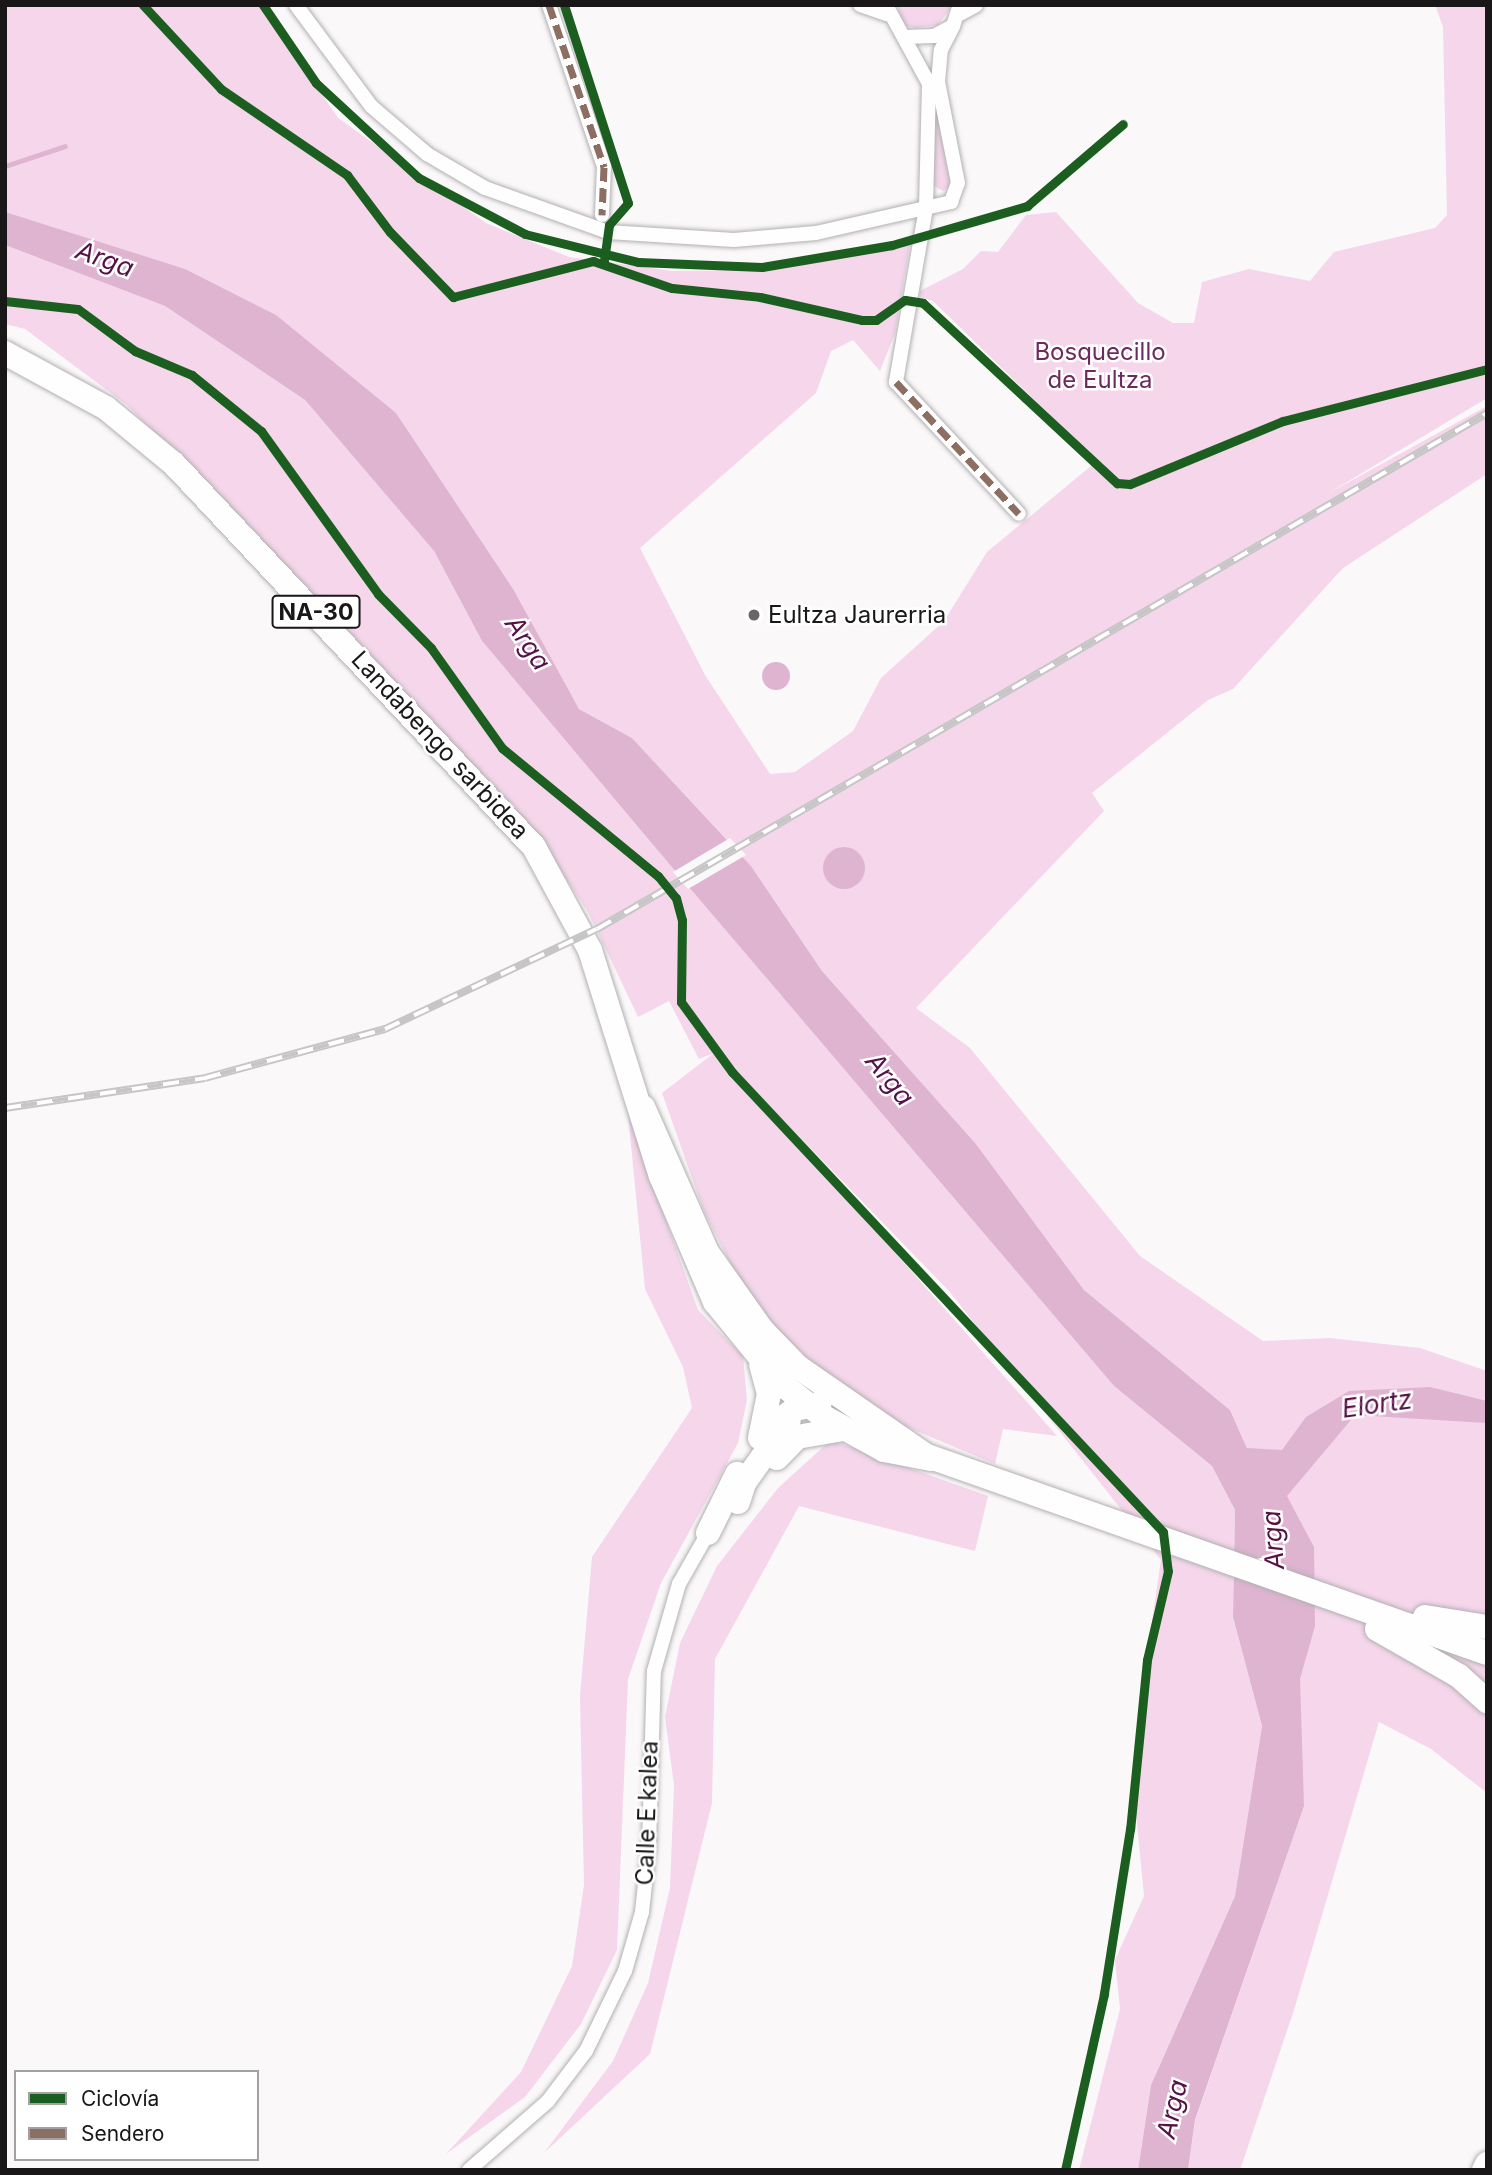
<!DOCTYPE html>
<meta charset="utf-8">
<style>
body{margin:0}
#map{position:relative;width:1492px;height:2175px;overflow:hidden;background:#fbf8fa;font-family:Inter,sans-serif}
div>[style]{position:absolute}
.green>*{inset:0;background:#f5d6eb}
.water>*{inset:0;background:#deb4d1}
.round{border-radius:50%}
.pier>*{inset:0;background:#fbf8fa}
.stream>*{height:5px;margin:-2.5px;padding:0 2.5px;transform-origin:2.5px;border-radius:2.5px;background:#deb4d1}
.roads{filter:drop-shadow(0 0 2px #b2b0b1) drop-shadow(0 0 2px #b2b0b1)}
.street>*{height:14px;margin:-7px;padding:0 7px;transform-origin:7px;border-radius:7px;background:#fefefe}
.highway>*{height:24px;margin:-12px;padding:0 12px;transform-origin:12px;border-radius:12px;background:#fefefe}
.rail>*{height:8px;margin-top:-4px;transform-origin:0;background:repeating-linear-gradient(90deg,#fff 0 16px,#c7c6c6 0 32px);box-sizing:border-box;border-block:2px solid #c7c6c6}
.quiet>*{height:7px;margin-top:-3.5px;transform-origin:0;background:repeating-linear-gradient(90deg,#8d6e63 0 14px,transparent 0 21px)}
.cycleway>*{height:9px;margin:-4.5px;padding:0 4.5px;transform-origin:4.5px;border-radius:4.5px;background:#1b5e20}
.dots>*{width:19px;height:19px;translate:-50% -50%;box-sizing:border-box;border:4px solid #fff;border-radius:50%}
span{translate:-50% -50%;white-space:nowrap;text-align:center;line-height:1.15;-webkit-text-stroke:5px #fff;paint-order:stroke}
.shield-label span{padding:2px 5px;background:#fff;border:2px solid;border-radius:5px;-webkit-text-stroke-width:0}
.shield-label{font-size:23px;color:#191718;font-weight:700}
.park-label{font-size:24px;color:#6e2a5d}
.poi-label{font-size:24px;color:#191718}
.left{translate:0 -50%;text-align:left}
.street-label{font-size:24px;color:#191718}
.water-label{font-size:26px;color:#561246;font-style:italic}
.frame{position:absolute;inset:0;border:7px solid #191718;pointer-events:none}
.legend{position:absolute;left:14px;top:2070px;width:245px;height:91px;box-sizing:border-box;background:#fff;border:2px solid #a3a2a3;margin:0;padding:9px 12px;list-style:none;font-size:21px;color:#191718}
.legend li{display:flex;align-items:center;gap:14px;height:35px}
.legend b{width:35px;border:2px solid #a3a2a3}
</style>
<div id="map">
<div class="green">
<div style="clip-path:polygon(5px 5px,262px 5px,338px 118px,486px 223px,569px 257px,673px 271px,776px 270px,910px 244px,895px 333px,880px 371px,853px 340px,831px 351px,816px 393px,640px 548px,705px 675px,770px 774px,795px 772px,853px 731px,881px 678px,944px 621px,987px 552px,1097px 461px,933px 301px,920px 297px,920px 291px,963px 269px,981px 251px,998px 252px,1026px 215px,1056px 212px,1138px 303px,1173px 323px,1194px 323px,1202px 282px,1249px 269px,1310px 281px,1334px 252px,1435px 228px,1447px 215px,1443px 27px,1435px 5px,1487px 5px,1487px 398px,1327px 494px,1487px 406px,1487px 474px,1343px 568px,1233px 689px,1208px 700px,1092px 793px,1104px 811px,916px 1008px,970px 1048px,1140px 1256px,1263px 1341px,1330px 1338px,1420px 1348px,1487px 1371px,1487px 1793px,1431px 1749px,1379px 1722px,1294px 2010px,1240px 2170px,1188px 2170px,1195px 2121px,1304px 1806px,1279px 1517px,1230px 1410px,1084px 1290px,976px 1144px,822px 971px,751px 866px,632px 738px,579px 709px,396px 413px,5px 212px)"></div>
<div style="clip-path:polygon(897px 5px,951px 5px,951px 7px,938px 25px,915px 28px,903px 25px)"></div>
<div style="clip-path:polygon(933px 94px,954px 183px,943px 191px,930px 184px)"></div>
<div style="clip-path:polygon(5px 245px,165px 306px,305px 400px,434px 551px,482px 641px,654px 846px,1114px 1386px,1212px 1466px,1235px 1510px,1233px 1617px,1262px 1726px,1235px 1896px,1151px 2085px,1138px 2170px,1079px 2170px,1120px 2009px,1115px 1960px,1144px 1896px,1136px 1814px,1144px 1676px,1161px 1560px,949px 1291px,722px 1057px,1057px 1436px,1003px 1429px,995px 1464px,895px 1422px,787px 1351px,740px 1283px,703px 1209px,662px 1093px,714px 1053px,699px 1059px,669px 1001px,638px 1017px,588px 912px,533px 829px,276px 556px,127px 405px,25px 329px,5px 324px)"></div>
<div style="clip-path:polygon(628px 1114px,698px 1310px,743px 1356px,747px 1400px,738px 1443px,661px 1583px,628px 1679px,617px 1950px,581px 2024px,525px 2097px,446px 2154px,521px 2072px,572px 1966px,584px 1885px,580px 1696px,592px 1557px,692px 1408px,683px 1367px,645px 1289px)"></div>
<div style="clip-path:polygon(831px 1440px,988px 1496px,975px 1551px,799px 1506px,715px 1659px,712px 1803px,650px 2054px,544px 2153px,613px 2061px,648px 1983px,670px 1888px,674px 1785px,665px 1717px,680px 1643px,717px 1566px,778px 1488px)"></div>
</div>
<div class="water">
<div style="clip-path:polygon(5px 212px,185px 269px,276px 315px,396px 413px,513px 589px,579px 709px,632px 738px,751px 866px,822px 971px,976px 1144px,1084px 1290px,1230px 1410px,1247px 1448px,1282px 1450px,1306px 1417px,1349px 1391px,1430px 1387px,1487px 1401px,1487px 1423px,1355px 1415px,1287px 1496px,1314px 1547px,1315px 1626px,1300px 1679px,1304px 1806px,1195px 2120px,1188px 2170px,1138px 2170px,1151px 2085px,1235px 1896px,1262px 1726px,1233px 1617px,1235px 1510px,1212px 1466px,1114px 1386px,654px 846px,482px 641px,434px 551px,305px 400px,165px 306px,5px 245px)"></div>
<div class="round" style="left:762px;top:662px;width:28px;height:28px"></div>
<div class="round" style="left:823px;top:847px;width:42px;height:42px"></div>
</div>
<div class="pier">
<div style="clip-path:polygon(730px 838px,746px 855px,688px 889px,673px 872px)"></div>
</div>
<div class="stream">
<div style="left:5px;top:166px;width:63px;rotate:-18.4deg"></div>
</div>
<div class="roads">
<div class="street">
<div style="left:296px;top:5px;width:126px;rotate:53.4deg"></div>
<div style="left:371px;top:106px;width:74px;rotate:40.6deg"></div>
<div style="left:427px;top:154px;width:67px;rotate:30.4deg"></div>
<div style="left:485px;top:188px;width:131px;rotate:19.7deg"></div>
<div style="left:608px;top:232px;width:126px;rotate:3.6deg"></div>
<div style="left:734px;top:240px;width:82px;rotate:-4.9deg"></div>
<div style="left:816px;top:233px;width:139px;rotate:-12.9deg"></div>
<div style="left:951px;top:202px;width:20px;rotate:-70deg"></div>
<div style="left:958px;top:183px;width:103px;rotate:-101.2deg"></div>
<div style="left:938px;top:82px;width:32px;rotate:-85deg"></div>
<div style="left:941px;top:50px;width:27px;rotate:-63deg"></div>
<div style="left:549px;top:5px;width:171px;rotate:71.2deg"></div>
<div style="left:604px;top:167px;width:48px;rotate:92.4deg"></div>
<div style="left:860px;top:5px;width:28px;rotate:19deg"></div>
<div style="left:886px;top:5px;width:90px;rotate:61.4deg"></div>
<div style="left:929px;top:84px;width:124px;rotate:91.4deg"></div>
<div style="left:926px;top:208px;width:177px;rotate:99.8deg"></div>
<div style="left:896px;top:382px;width:180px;rotate:47deg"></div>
<div style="left:960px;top:14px;width:18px;rotate:-29deg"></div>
<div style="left:905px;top:37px;width:29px;rotate:-2deg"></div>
<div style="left:934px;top:36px;width:21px;rotate:-28deg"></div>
<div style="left:953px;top:26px;width:22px;rotate:-72deg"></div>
<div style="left:469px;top:2170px;width:105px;rotate:-41.1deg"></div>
<div style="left:548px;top:2101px;width:63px;rotate:-52.8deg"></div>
<div style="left:586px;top:2051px;width:89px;rotate:-64deg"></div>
<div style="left:625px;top:1971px;width:61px;rotate:-73.9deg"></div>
<div style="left:642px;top:1912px;width:66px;rotate:-83.9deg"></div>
<div style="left:649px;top:1846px;width:175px;rotate:-88.4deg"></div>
<div style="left:654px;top:1671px;width:91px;rotate:-74deg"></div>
<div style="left:679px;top:1584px;width:59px;rotate:-60.4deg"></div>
</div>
<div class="highway">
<div style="left:5px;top:353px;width:115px;rotate:28.6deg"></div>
<div style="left:106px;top:408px;width:88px;rotate:39.5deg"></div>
<div style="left:174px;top:464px;width:526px;rotate:46.77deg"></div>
<div style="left:534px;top:847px;width:117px;rotate:61.5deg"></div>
<div style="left:590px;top:950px;width:237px;rotate:72.6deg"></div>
<div style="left:661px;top:1176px;width:137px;rotate:66.8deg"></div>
<div style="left:715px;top:1302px;width:107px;rotate:50.7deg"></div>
<div style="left:783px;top:1385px;width:52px;rotate:38deg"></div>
<div style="left:824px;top:1417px;width:68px;rotate:28.8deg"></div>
<div style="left:884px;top:1450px;width:48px;rotate:10.8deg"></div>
<div style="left:931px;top:1459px;width:162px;rotate:-145.3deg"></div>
<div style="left:798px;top:1367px;width:52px;rotate:-134.2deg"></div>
<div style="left:762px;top:1330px;width:95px;rotate:-125.2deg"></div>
<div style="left:707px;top:1252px;width:158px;rotate:-113.8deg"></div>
<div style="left:764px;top:1432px;width:39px;rotate:-37deg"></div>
<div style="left:795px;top:1409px;width:25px;rotate:-12deg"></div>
<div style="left:760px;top:1438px;width:45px;rotate:-78.4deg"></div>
<div style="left:769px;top:1394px;width:30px;rotate:-105deg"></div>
<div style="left:916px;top:1452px;width:605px;rotate:19.39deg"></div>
<div style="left:777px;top:1458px;width:29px;rotate:-46deg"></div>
<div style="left:797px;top:1437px;width:47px;rotate:-9.9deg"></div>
<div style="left:738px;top:1502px;width:20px;rotate:-72deg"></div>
<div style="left:744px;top:1483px;width:77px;rotate:-54.5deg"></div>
<div style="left:708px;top:1533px;width:66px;rotate:-63.8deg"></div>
<div style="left:1425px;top:1617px;width:63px;rotate:9.2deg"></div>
<div style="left:1377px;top:1629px;width:95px;rotate:29.8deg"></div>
<div style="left:1459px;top:1676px;width:38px;rotate:42deg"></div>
<div style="left:1484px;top:2170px;width:7px;rotate:-63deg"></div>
</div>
</div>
<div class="rail">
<div style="left:5px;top:1108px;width:202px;rotate:-8.5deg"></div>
<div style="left:205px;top:1078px;width:187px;rotate:-15.2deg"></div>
<div style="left:385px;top:1029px;width:234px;rotate:-25.3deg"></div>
<div style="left:597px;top:929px;width:1029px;rotate:-30.1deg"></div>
</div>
<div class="quiet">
<div style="left:549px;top:5px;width:171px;rotate:71.2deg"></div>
<div style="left:604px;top:167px;width:48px;rotate:92.4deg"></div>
<div style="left:896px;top:382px;width:180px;rotate:47deg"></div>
</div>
<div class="cycleway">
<div style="left:143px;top:5px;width:115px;rotate:47.1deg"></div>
<div style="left:221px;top:89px;width:153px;rotate:34.3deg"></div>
<div style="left:347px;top:175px;width:71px;rotate:53deg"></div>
<div style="left:390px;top:232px;width:91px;rotate:45.9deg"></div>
<div style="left:453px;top:297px;width:145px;rotate:-14.4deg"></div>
<div style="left:593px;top:261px;width:83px;rotate:18.9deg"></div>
<div style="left:672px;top:288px;width:88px;rotate:5.8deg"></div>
<div style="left:760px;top:297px;width:105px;rotate:12.7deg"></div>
<div style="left:862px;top:320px;width:14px"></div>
<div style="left:876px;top:320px;width:35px;rotate:-35deg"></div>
<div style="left:905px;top:300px;width:18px;rotate:9deg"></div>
<div style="left:923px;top:303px;width:265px;rotate:42.9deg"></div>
<div style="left:1117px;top:483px;width:13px;rotate:4deg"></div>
<div style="left:1130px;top:484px;width:165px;rotate:-22.4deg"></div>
<div style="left:1283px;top:421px;width:211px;rotate:-14.3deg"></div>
<div style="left:263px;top:5px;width:94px;rotate:55.8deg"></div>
<div style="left:316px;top:83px;width:140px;rotate:42.7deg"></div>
<div style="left:419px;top:178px;width:120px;rotate:27.8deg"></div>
<div style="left:525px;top:234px;width:116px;rotate:13.9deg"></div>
<div style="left:638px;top:262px;width:124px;rotate:2.3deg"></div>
<div style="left:762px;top:267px;width:132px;rotate:-9.6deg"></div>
<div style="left:892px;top:245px;width:141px;rotate:-16.1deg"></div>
<div style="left:1027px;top:206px;width:126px;rotate:-40.5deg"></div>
<div style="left:564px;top:5px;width:208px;rotate:72.1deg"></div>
<div style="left:628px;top:203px;width:29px;rotate:131deg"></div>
<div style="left:609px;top:225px;width:37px;rotate:98deg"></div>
<div style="left:5px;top:301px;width:73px;rotate:6.3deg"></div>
<div style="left:78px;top:309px;width:71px;rotate:36.4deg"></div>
<div style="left:135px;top:351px;width:62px;rotate:22.8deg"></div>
<div style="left:192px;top:375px;width:89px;rotate:39.1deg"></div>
<div style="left:261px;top:431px;width:201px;rotate:54.3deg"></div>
<div style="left:378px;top:594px;width:76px;rotate:45.5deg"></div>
<div style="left:431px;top:648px;width:123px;rotate:54.6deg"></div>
<div style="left:502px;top:748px;width:202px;rotate:39.4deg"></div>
<div style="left:658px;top:876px;width:28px;rotate:51deg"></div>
<div style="left:676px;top:898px;width:23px;rotate:75deg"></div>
<div style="left:682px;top:920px;width:82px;rotate:90.7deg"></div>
<div style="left:681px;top:1002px;width:87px;rotate:53.9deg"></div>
<div style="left:732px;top:1072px;width:630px;rotate:46.86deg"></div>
<div style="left:1163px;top:1532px;width:39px;rotate:83deg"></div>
<div style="left:1168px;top:1571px;width:91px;rotate:103.3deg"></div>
<div style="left:1147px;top:1660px;width:170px;rotate:95.7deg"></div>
<div style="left:1130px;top:1829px;width:167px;rotate:99deg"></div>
<div style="left:1104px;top:1994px;width:180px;rotate:102.5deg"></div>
</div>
<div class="dots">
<div style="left:754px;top:615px;background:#686667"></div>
</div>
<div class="shield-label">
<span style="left:316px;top:612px">NA-30</span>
</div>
<div class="park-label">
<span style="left:1100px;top:366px">Bosquecillo<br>de Eultza</span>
</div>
<div class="poi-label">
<span class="left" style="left:768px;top:615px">Eultza Jaurerria</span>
</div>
<div class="street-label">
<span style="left:440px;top:745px;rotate:47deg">Landabengo sarbidea</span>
<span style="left:647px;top:1813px;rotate:-88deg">Calle E kalea</span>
</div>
<div class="water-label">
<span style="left:105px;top:259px;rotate:20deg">Arga</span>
<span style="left:528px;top:643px;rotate:56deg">Arga</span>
<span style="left:890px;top:1079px;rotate:51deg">Arga</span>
<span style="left:1377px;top:1404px;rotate:-8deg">Elortz</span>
<span style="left:1273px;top:1540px;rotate:-94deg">Arga</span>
<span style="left:1172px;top:2109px;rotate:-77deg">Arga</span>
</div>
<div class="frame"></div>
<ul class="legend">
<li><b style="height:9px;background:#1b5e20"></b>Ciclovía</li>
<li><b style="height:9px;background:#8d6e63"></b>Sendero</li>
</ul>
</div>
